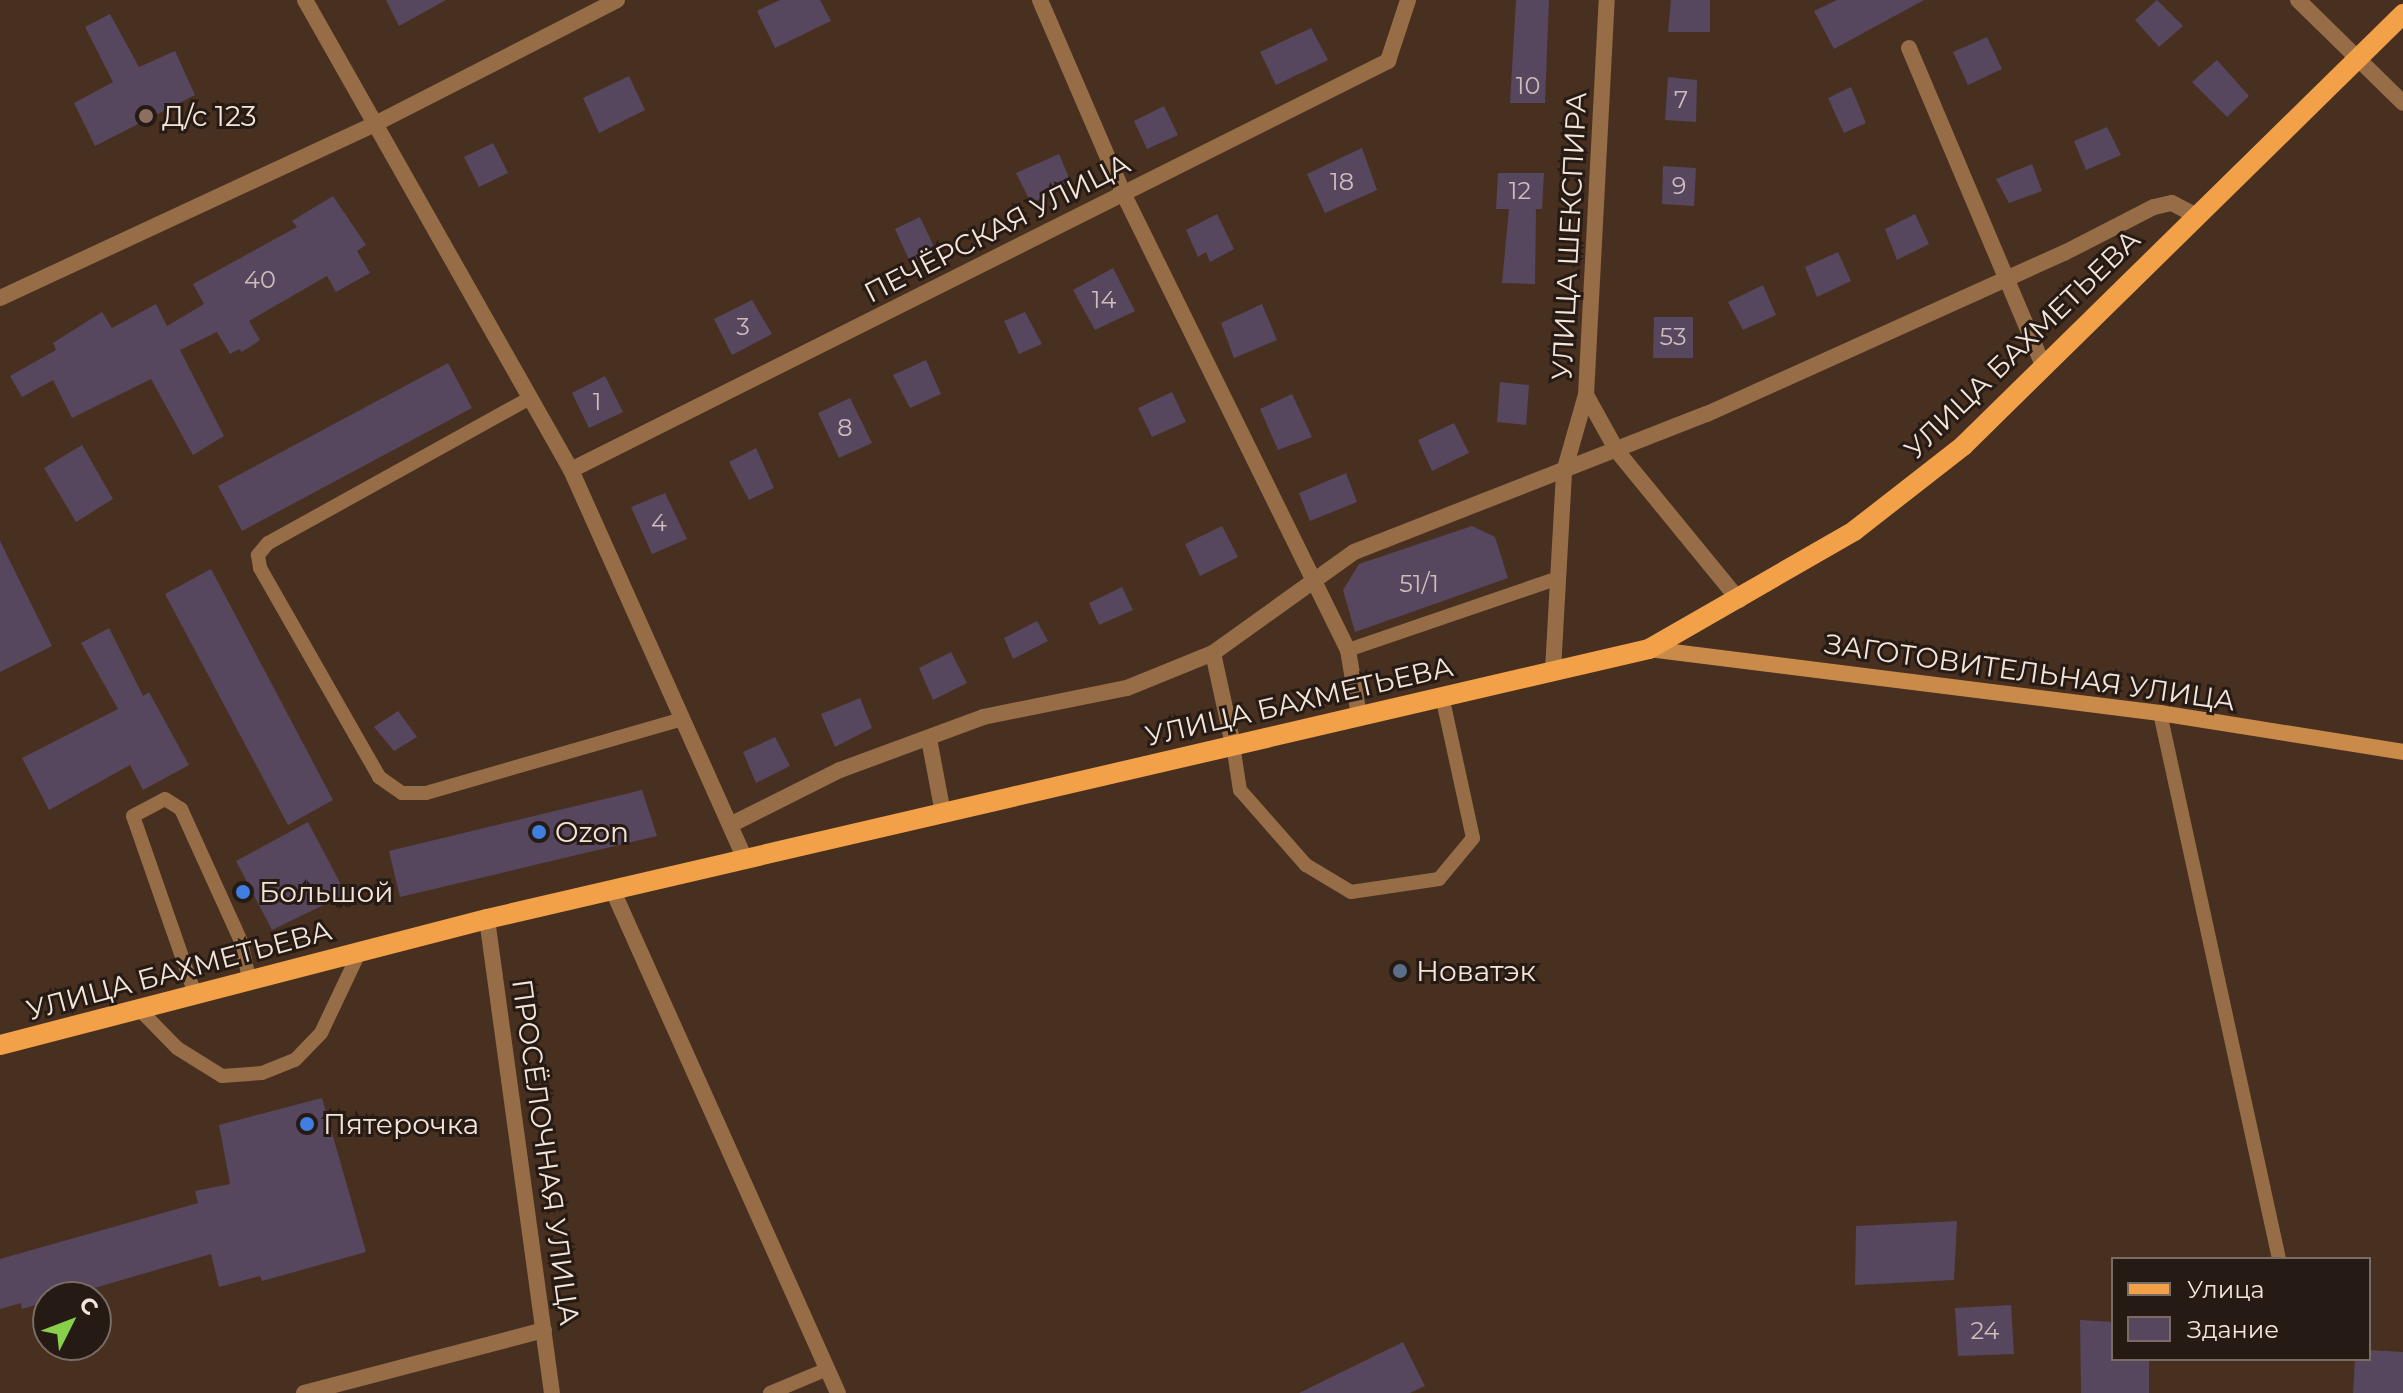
<!DOCTYPE html>
<meta charset="utf-8">
<style>
body{margin:0}
#map{position:relative;width:2403px;height:1393px;overflow:hidden;background:#483020;font-family:Montserrat,sans-serif}
div>[style]{position:absolute}
.building>*{inset:0;background:#56465e}
.lane>*{height:14px;margin:-7px;padding:0 7px;transform-origin:7px;border-radius:7px;background:#966d46}
.street>*{height:16px;margin:-8px;padding:0 8px;transform-origin:8px;border-radius:8px;background:#966d46}
.secondary>*{height:16px;margin:-8px;padding:0 8px;transform-origin:8px;border-radius:8px;background:#ca8b4a}
.primary>*{height:20px;margin:-10px;padding:0 10px;transform-origin:10px;border-radius:10px;background:#f3a149}
.dots>*{width:22px;height:22px;translate:-50% -50%;box-sizing:border-box;border:4px solid #261b14;border-radius:50%}
span{translate:-50% -50%;white-space:nowrap;text-align:center;line-height:1.15;-webkit-text-stroke:6px #261b14;paint-order:stroke}
.number-label{font-size:24px;color:#ccbdbc}
.number-label span{-webkit-text-stroke-width:0}
.poi-label{font-size:28px;color:#f4e5db}
.left{translate:0 -50%;text-align:left}
.street-label{font-size:28px;color:#f4e5db}
.legend{position:absolute;left:2111px;top:1257px;width:260px;height:104px;box-sizing:border-box;background:#261b14;border:2px solid #786c64;margin:0;padding:10px 14px;list-style:none;font-size:24px;color:#f4e5db}
.legend li{display:flex;align-items:center;gap:16px;height:40px}
.legend b{width:40px;border:2px solid #786c64}
.north{position:absolute;left:32px;top:1281px;width:80px;height:80px;box-sizing:border-box;background:#261b14;border:2px solid #786c64;border-radius:50%;rotate:48deg;font-size:22px;font-weight:700;line-height:32px;text-align:center;color:#f4e5db}
.north::after{content:'';display:block;margin:auto;width:28px;height:36px;background:#88cf4a;clip-path:polygon(50% 0,100% 100%,50% 72%,0 100%)}
</style>
<div id="map">
<div class="building">
<div style="clip-path:polygon(386px 0,446px 0,399px 26px)"></div>
<div style="clip-path:polygon(780px 0,820px 0,831px 21px,775px 48px,757px 11px)"></div>
<div style="clip-path:polygon(1516px 0,1549px 0,1545px 103px,1510px 103px)"></div>
<div style="clip-path:polygon(1671px 0,1710px 0,1710px 32px,1668px 32px)"></div>
<div style="clip-path:polygon(1837px 0,1924px 0,1834px 49px,1814px 11px)"></div>
<div style="clip-path:polygon(2157px 0,2183px 26px,2159px 47px,2135px 20px)"></div>
<div style="clip-path:polygon(110px 14px,139px 67px,175px 51px,195px 95px,95px 146px,74px 103px,113px 82px,85px 27px)"></div>
<div style="clip-path:polygon(1311px 28px,1328px 60px,1276px 85px,1260px 52px)"></div>
<div style="clip-path:polygon(1987px 37px,2002px 69px,1968px 85px,1953px 52px)"></div>
<div style="clip-path:polygon(2217px 60px,2249px 96px,2227px 117px,2192px 82px)"></div>
<div style="clip-path:polygon(629px 76px,645px 110px,599px 133px,583px 98px)"></div>
<div style="clip-path:polygon(1668px 77px,1697px 80px,1696px 122px,1665px 120px)"></div>
<div style="clip-path:polygon(1851px 87px,1866px 123px,1844px 133px,1828px 98px)"></div>
<div style="clip-path:polygon(1164px 106px,1178px 135px,1147px 149px,1134px 121px)"></div>
<div style="clip-path:polygon(2107px 127px,2121px 155px,2086px 170px,2074px 141px)"></div>
<div style="clip-path:polygon(493px 143px,508px 173px,479px 187px,464px 157px)"></div>
<div style="clip-path:polygon(1362px 148px,1377px 190px,1325px 213px,1307px 174px)"></div>
<div style="clip-path:polygon(1059px 154px,1072px 185px,1031px 203px,1016px 173px)"></div>
<div style="clip-path:polygon(2032px 164px,2042px 191px,2009px 203px,1996px 179px)"></div>
<div style="clip-path:polygon(1663px 166px,1696px 168px,1694px 206px,1662px 204px)"></div>
<div style="clip-path:polygon(1498px 173px,1544px 173px,1542px 209px,1536px 209px,1535px 284px,1502px 283px,1509px 209px,1496px 209px)"></div>
<div style="clip-path:polygon(333px 196px,366px 245px,357px 251px,370px 273px,336px 292px,327px 276px,249px 321px,260px 340px,242px 352px,239px 349px,230px 354px,217px 332px,180px 350px,224px 436px,193px 455px,151px 379px,72px 418px,53px 380px,22px 397px,10px 376px,56px 350px,53px 343px,102px 312px,112px 328px,156px 304px,167px 326px,204px 304px,193px 284px,297px 227px,292px 221px)"></div>
<div style="clip-path:polygon(1217px 214px,1234px 249px,1210px 262px,1206px 252px,1198px 257px,1186px 230px)"></div>
<div style="clip-path:polygon(1915px 214px,1929px 244px,1897px 260px,1885px 229px)"></div>
<div style="clip-path:polygon(920px 217px,936px 251px,911px 264px,895px 229px)"></div>
<div style="clip-path:polygon(1838px 252px,1851px 281px,1817px 297px,1805px 267px)"></div>
<div style="clip-path:polygon(1113px 268px,1135px 311px,1095px 330px,1073px 290px)"></div>
<div style="clip-path:polygon(1763px 285px,1776px 315px,1743px 330px,1728px 302px)"></div>
<div style="clip-path:polygon(752px 300px,772px 334px,732px 355px,714px 319px)"></div>
<div style="clip-path:polygon(1262px 304px,1277px 340px,1234px 358px,1221px 323px)"></div>
<div style="clip-path:polygon(1025px 312px,1042px 344px,1019px 354px,1004px 321px)"></div>
<div style="clip-path:polygon(1654px 317px,1693px 317px,1693px 358px,1653px 358px)"></div>
<div style="clip-path:polygon(926px 360px,941px 394px,910px 408px,893px 375px)"></div>
<div style="clip-path:polygon(448px 363px,472px 408px,242px 531px,218px 486px)"></div>
<div style="clip-path:polygon(605px 376px,623px 412px,589px 428px,572px 393px)"></div>
<div style="clip-path:polygon(1500px 382px,1529px 385px,1526px 425px,1497px 422px)"></div>
<div style="clip-path:polygon(1172px 392px,1186px 422px,1152px 437px,1138px 408px)"></div>
<div style="clip-path:polygon(1292px 394px,1312px 437px,1278px 450px,1260px 409px)"></div>
<div style="clip-path:polygon(850px 398px,872px 443px,839px 458px,818px 413px)"></div>
<div style="clip-path:polygon(1454px 423px,1469px 453px,1432px 471px,1418px 440px)"></div>
<div style="clip-path:polygon(82px 445px,113px 499px,76px 522px,44px 468px)"></div>
<div style="clip-path:polygon(756px 448px,774px 488px,749px 500px,729px 462px)"></div>
<div style="clip-path:polygon(1346px 473px,1357px 502px,1310px 521px,1299px 493px)"></div>
<div style="clip-path:polygon(665px 493px,687px 539px,652px 554px,631px 507px)"></div>
<div style="clip-path:polygon(1222px 526px,1238px 557px,1200px 576px,1185px 544px)"></div>
<div style="clip-path:polygon(1472px 526px,1495px 537px,1508px 578px,1355px 632px,1343px 590px,1359px 564px)"></div>
<div style="clip-path:polygon(0 541px,52px 646px,0 672px)"></div>
<div style="clip-path:polygon(211px 569px,333px 800px,288px 825px,165px 594px)"></div>
<div style="clip-path:polygon(1122px 587px,1133px 610px,1099px 625px,1089px 603px)"></div>
<div style="clip-path:polygon(1037px 621px,1048px 641px,1013px 659px,1004px 638px)"></div>
<div style="clip-path:polygon(109px 628px,143px 696px,149px 692px,189px 765px,143px 790px,130px 765px,49px 810px,22px 758px,118px 709px,81px 643px)"></div>
<div style="clip-path:polygon(951px 652px,967px 683px,933px 700px,919px 668px)"></div>
<div style="clip-path:polygon(860px 698px,872px 728px,835px 747px,821px 714px)"></div>
<div style="clip-path:polygon(398px 711px,417px 737px,394px 751px,374px 727px)"></div>
<div style="clip-path:polygon(775px 737px,790px 766px,756px 783px,743px 752px)"></div>
<div style="clip-path:polygon(642px 790px,657px 836px,400px 897px,389px 851px)"></div>
<div style="clip-path:polygon(308px 822px,346px 894px,272px 930px,236px 861px)"></div>
<div style="clip-path:polygon(322px 1098px,366px 1252px,262px 1281px,260px 1276px,219px 1287px,211px 1254px,22px 1309px,21px 1303px,0 1309px,0 1259px,198px 1203px,195px 1191px,230px 1184px,219px 1125px)"></div>
<div style="clip-path:polygon(1957px 1221px,1954px 1280px,1855px 1285px,1856px 1226px)"></div>
<div style="clip-path:polygon(2011px 1305px,2014px 1354px,1958px 1356px,1955px 1308px)"></div>
<div style="clip-path:polygon(2080px 1320px,2113px 1322px,2113px 1359px,2149px 1359px,2149px 1393px,2081px 1393px)"></div>
<div style="clip-path:polygon(1403px 1342px,1425px 1386px,1410px 1393px,1299px 1393px)"></div>
<div style="clip-path:polygon(2369px 1350px,2403px 1352px,2403px 1393px,2353px 1393px,2355px 1359px,2369px 1359px)"></div>
</div>
<div class="lane">
<div style="left:530px;top:398px;width:299px;rotate:151deg"></div>
<div style="left:268px;top:543px;width:16px;rotate:130deg"></div>
<div style="left:258px;top:555px;width:13px;rotate:81deg"></div>
<div style="left:260px;top:568px;width:241px;rotate:60.3deg"></div>
<div style="left:379px;top:777px;width:28px;rotate:35deg"></div>
<div style="left:402px;top:793px;width:24px"></div>
<div style="left:426px;top:793px;width:267px;rotate:-16.1deg"></div>
<div style="left:1348px;top:650px;width:222px;rotate:-18.9deg"></div>
<div style="left:2160px;top:713px;width:559px;rotate:77.7deg"></div>
<div style="left:1233px;top:745px;width:46px;rotate:81.2deg"></div>
<div style="left:1240px;top:790px;width:100px;rotate:48.7deg"></div>
<div style="left:1306px;top:865px;width:52px;rotate:31deg"></div>
<div style="left:1351px;top:892px;width:89px;rotate:-8.4deg"></div>
<div style="left:1439px;top:879px;width:53px;rotate:-50.3deg"></div>
<div style="left:1473px;top:838px;width:145px;rotate:-102.3deg"></div>
<div style="left:195px;top:994px;width:188px;rotate:-109.2deg"></div>
<div style="left:133px;top:816px;width:36px;rotate:-28deg"></div>
<div style="left:165px;top:799px;width:19px;rotate:32deg"></div>
<div style="left:181px;top:809px;width:145px;rotate:65.6deg"></div>
<div style="left:241px;top:941px;width:40px;rotate:78deg"></div>
<div style="left:139px;top:1009px;width:54px;rotate:45.7deg"></div>
<div style="left:177px;top:1048px;width:53px;rotate:31.9deg"></div>
<div style="left:222px;top:1076px;width:40px;rotate:-4.3deg"></div>
<div style="left:262px;top:1073px;width:35px;rotate:-22deg"></div>
<div style="left:295px;top:1060px;width:37px;rotate:-46deg"></div>
<div style="left:321px;top:1033px;width:91px;rotate:-64.6deg"></div>
<div style="left:770px;top:1393px;width:60px;rotate:-22.7deg"></div>
</div>
<div class="street">
<div style="left:305px;top:0;width:540px;rotate:60.49deg"></div>
<div style="left:571px;top:470px;width:426px;rotate:65.9deg"></div>
<div style="left:1040px;top:0;width:210px;rotate:66.7deg"></div>
<div style="left:1123px;top:193px;width:509px;rotate:63.79deg"></div>
<div style="left:1348px;top:650px;width:67px;rotate:80.5deg"></div>
<div style="left:2298px;top:0;width:147px;rotate:44.4deg"></div>
<div style="left:1909px;top:48px;width:344px;rotate:67.1deg"></div>
<div style="left:0;top:298px;width:411px;rotate:-24.9deg"></div>
<div style="left:373px;top:125px;width:274px;rotate:-27.1deg"></div>
<div style="left:1586px;top:395px;width:64px;rotate:61deg"></div>
<div style="left:1617px;top:451px;width:193px;rotate:50.7deg"></div>
<div style="left:571px;top:470px;width:914px;rotate:-26.59deg"></div>
<div style="left:1388px;top:61px;width:64px;rotate:-71.8deg"></div>
<div style="left:1213px;top:653px;width:94px;rotate:77.7deg"></div>
<div style="left:1553px;top:670px;width:198px;rotate:-86.8deg"></div>
<div style="left:1564px;top:472px;width:80px;rotate:-74.1deg"></div>
<div style="left:1586px;top:395px;width:396px;rotate:-87deg"></div>
<div style="left:929px;top:739px;width:75px;rotate:79.3deg"></div>
<div style="left:730px;top:825px;width:123px;rotate:-26.6deg"></div>
<div style="left:840px;top:770px;width:153px;rotate:-20.3deg"></div>
<div style="left:983px;top:717px;width:147px;rotate:-11.4deg"></div>
<div style="left:1127px;top:688px;width:93px;rotate:-22.1deg"></div>
<div style="left:1213px;top:653px;width:173px;rotate:-35.6deg"></div>
<div style="left:1354px;top:552px;width:379px;rotate:-21.4deg"></div>
<div style="left:1707px;top:414px;width:392px;rotate:-24.3deg"></div>
<div style="left:2064px;top:253px;width:101px;rotate:-27.1deg"></div>
<div style="left:2154px;top:207px;width:18px;rotate:-13deg"></div>
<div style="left:2172px;top:203px;width:27px;rotate:28deg"></div>
<div style="left:613px;top:891px;width:550px;rotate:65.86deg"></div>
<div style="left:487px;top:919px;width:478px;rotate:82.2deg"></div>
<div style="left:304px;top:1393px;width:248px;rotate:-14.7deg"></div>
</div>
<div class="secondary">
<div style="left:1649px;top:649px;width:515px;rotate:7.14deg"></div>
<div style="left:2160px;top:713px;width:246px;rotate:9.1deg"></div>
</div>
<div class="primary">
<div style="left:0;top:1045px;width:503px;rotate:-14.51deg"></div>
<div style="left:487px;top:919px;width:1193px;rotate:-13.08deg"></div>
<div style="left:1649px;top:649px;width:237px;rotate:-29.9deg"></div>
<div style="left:1854px;top:531px;width:138px;rotate:-37.9deg"></div>
<div style="left:1963px;top:446px;width:617px;rotate:-44.47deg"></div>
</div>
<div class="dots">
<div style="left:146px;top:116px;background:#8d6e63"></div>
<div style="left:539px;top:832px;background:#3f7fe0"></div>
<div style="left:243px;top:892px;background:#3f7fe0"></div>
<div style="left:1400px;top:971px;background:#5c6f8a"></div>
<div style="left:307px;top:1124px;background:#3f7fe0"></div>
</div>
<div class="number-label">
<span style="left:1528px;top:86px">10</span>
<span style="left:1681px;top:100px">7</span>
<span style="left:1342px;top:182px">18</span>
<span style="left:1679px;top:186px">9</span>
<span style="left:1520px;top:191px">12</span>
<span style="left:260px;top:280px">40</span>
<span style="left:1104px;top:300px">14</span>
<span style="left:743px;top:327px">3</span>
<span style="left:1673px;top:337px">53</span>
<span style="left:597px;top:402px">1</span>
<span style="left:845px;top:428px">8</span>
<span style="left:659px;top:523px">4</span>
<span style="left:1419px;top:584px">51/1</span>
<span style="left:1985px;top:1331px">24</span>
</div>
<div class="poi-label">
<span class="left" style="left:162px;top:116px">Д/с 123</span>
<span class="left" style="left:555px;top:832px">Ozon</span>
<span class="left" style="left:259px;top:892px">Большой</span>
<span class="left" style="left:1416px;top:971px">Новатэк</span>
<span class="left" style="left:323px;top:1124px">Пятерочка</span>
</div>
<div class="street-label">
<span style="left:997px;top:228px;rotate:-27deg">ПЕЧЁРСКАЯ УЛИЦА</span>
<span style="left:1569px;top:236px;rotate:-87deg">УЛИЦА ШЕКСПИРА</span>
<span style="left:2022px;top:344px;rotate:-44deg">УЛИЦА БАХМЕТЬЕВА</span>
<span style="left:2030px;top:672px;rotate:8deg">ЗАГОТОВИТЕЛЬНАЯ УЛИЦА</span>
<span style="left:1299px;top:701px;rotate:-13deg">УЛИЦА БАХМЕТЬЕВА</span>
<span style="left:179px;top:970px;rotate:-15deg">УЛИЦА БАХМЕТЬЕВА</span>
<span style="left:546px;top:1152px;rotate:82deg">ПРОСЁЛОЧНАЯ УЛИЦА</span>
</div>
<ul class="legend">
<li><b style="height:10px;background:#f3a149"></b>Улица</li>
<li><b style="height:22px;background:#56465e"></b>Здание</li>
</ul>
<div class="north">С</div>
</div>
